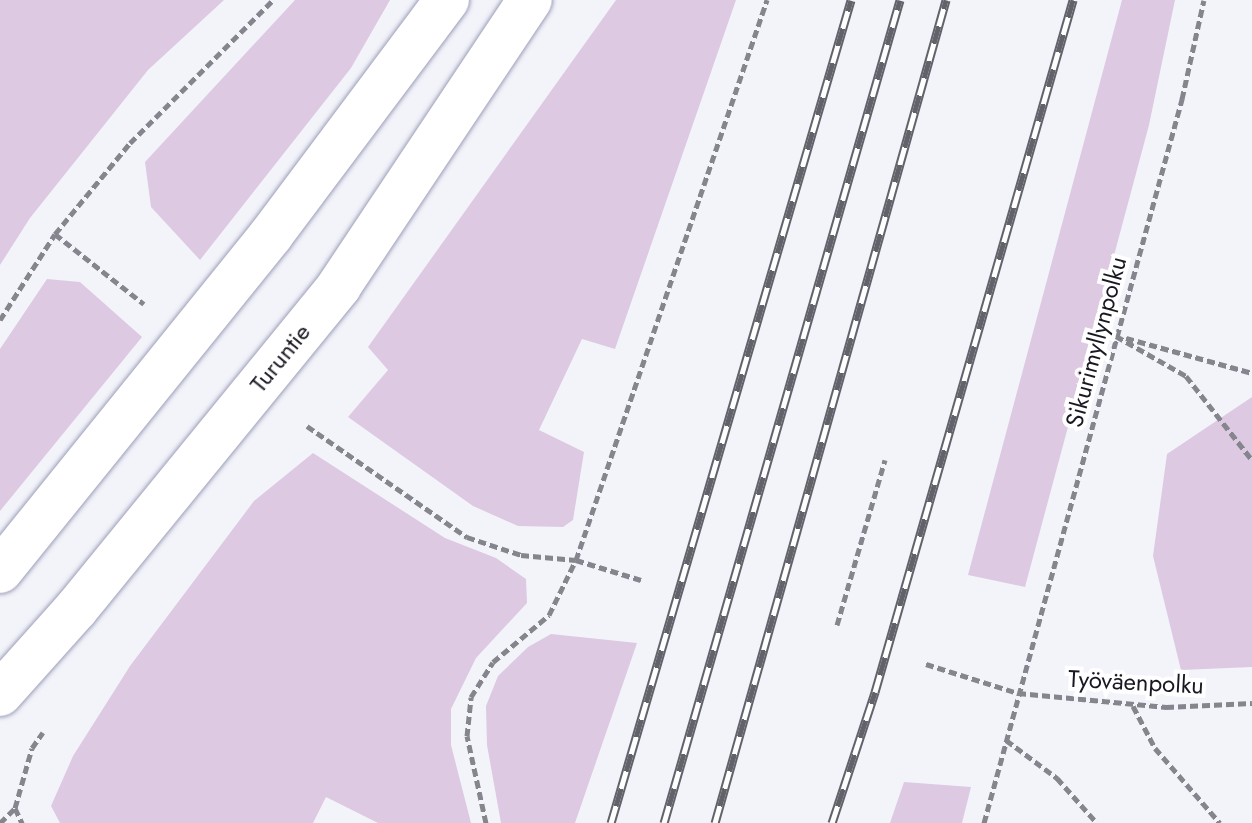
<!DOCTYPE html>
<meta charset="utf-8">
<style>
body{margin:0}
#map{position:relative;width:1252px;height:823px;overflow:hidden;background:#f3f4fa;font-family:Jost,sans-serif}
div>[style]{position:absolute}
.green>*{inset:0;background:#ddc9e2}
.path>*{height:5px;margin-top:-2.5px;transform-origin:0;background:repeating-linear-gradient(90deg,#84858d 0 8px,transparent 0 12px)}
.roads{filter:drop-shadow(0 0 2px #9c9eb9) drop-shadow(0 0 2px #9c9eb9)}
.secondary>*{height:44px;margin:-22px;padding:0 22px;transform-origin:22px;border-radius:22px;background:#fff}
.rail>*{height:9px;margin-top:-4.5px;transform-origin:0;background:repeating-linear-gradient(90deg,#fff 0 18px,#61626a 0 36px);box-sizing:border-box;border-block:2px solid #61626a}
span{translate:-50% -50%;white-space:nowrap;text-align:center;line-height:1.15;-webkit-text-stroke:8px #fff;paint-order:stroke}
.street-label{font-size:24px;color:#181822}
</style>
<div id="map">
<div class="green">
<div style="clip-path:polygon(0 0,224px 0,148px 70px,30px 218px,0 265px)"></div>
<div style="clip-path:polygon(295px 0,390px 0,351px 68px,200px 260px,151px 207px,145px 162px)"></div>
<div style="clip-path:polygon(616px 0,736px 0,615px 349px,582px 339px,539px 430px,584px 452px,573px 520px,563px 527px,518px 526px,473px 506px,348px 417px,388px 370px,368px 347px)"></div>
<div style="clip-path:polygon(1122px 0,1175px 0,1149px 125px,1025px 587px,968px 575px)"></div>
<div style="clip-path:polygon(47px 279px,80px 282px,142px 337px,0 511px,0 349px)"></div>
<div style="clip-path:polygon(1252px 397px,1252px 667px,1181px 670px,1153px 556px,1167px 454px)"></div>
<div style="clip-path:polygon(313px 453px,445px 538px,496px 558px,526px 579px,527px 603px,476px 658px,451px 709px,451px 745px,471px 823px,378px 823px,326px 797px,313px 823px,60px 823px,51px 806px,73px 756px,130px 666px,254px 501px)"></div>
<div style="clip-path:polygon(551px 634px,637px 643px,575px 823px,501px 823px,487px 745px,486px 706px,498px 676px,528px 647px)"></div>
<div style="clip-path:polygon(904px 782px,971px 787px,962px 823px,890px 823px)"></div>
</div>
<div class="path">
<div style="left:55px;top:234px;width:113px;rotate:38.2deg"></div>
<div style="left:0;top:320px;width:102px;rotate:-57.4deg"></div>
<div style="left:55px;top:234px;width:118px;rotate:-50.5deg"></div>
<div style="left:130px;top:143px;width:202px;rotate:-45deg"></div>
<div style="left:1116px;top:336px;width:81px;rotate:29.7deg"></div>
<div style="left:1186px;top:376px;width:107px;rotate:51.8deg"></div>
<div style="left:1126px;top:338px;width:131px;rotate:15.5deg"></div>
<div style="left:307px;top:426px;width:195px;rotate:34.8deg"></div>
<div style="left:467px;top:537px;width:57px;rotate:18.4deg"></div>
<div style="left:521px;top:555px;width:55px;rotate:5.2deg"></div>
<div style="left:576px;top:560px;width:68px;rotate:17.1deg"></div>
<div style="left:837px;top:625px;width:172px;rotate:-73.8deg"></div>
<div style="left:926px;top:664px;width:96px;rotate:17.5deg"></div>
<div style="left:1018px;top:693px;width:149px;rotate:5.4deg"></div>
<div style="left:1166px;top:707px;width:86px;rotate:-2.7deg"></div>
<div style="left:1133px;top:706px;width:47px;rotate:62.4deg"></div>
<div style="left:1155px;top:748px;width:99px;rotate:49.1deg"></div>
<div style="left:1006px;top:740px;width:64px;rotate:36.7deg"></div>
<div style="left:1057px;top:778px;width:60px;rotate:48.4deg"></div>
<div style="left:15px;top:808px;width:17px;rotate:65deg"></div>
<div style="left:0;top:823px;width:21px;rotate:-45deg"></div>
<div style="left:15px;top:808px;width:62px;rotate:-74.2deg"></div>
<div style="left:32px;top:748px;width:19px;rotate:-55deg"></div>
<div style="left:486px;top:823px;width:89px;rotate:-102.3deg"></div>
<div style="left:467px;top:736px;width:39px;rotate:-84deg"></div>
<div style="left:471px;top:697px;width:41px;rotate:-57.8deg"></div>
<div style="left:493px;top:662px;width:73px;rotate:-40deg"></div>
<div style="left:549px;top:615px;width:61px;rotate:-63.9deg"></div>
<div style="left:576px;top:560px;width:592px;rotate:-71.17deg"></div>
<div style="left:984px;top:823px;width:751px;rotate:-74.7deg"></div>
<div style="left:1182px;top:99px;width:101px;rotate:-77.5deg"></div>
</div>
<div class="roads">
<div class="secondary">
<div style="left:0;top:571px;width:432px;rotate:-51.1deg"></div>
<div style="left:271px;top:235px;width:294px;rotate:-53.2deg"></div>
<div style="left:0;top:694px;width:114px;rotate:-48.2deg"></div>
<div style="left:76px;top:609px;width:417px;rotate:-50.8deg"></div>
<div style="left:339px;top:286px;width:344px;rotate:-56.3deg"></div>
</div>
</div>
<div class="rail">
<div style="left:611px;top:823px;width:857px;rotate:-73.74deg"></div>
<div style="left:664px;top:823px;width:856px;rotate:-74deg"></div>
<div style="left:715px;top:823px;width:855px;rotate:-74.32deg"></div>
<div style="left:832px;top:823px;width:138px;rotate:-71.8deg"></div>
<div style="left:875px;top:692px;width:720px;rotate:-74.03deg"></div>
</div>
<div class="street-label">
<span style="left:1096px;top:342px;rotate:-75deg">Sikurimyllynpolku</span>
<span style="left:280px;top:358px;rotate:-51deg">Turuntie</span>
<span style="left:1136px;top:682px;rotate:3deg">Työväenpolku</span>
</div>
</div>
